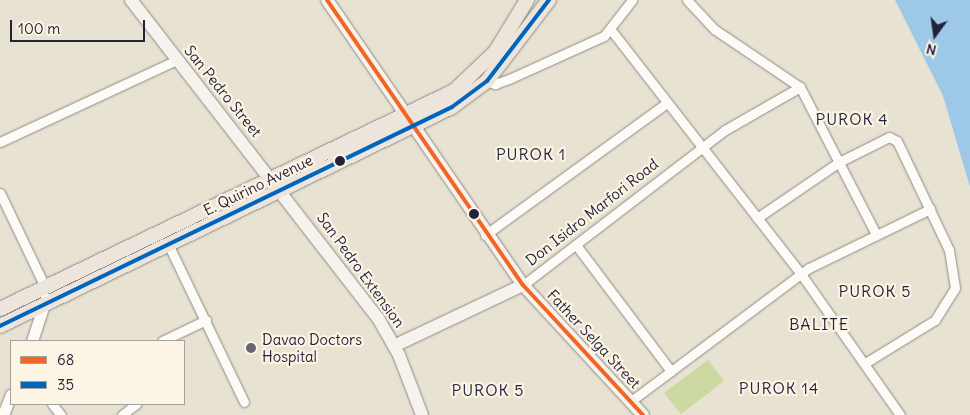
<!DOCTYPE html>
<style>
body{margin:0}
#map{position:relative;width:970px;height:415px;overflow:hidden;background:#e8e2d2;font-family:Delius,sans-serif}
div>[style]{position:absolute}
.green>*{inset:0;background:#ccd9a0}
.water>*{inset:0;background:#9dc8e8}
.roads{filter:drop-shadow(0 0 1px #8e8c87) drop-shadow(0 0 1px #8e8c87)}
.minor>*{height:9px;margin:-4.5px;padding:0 4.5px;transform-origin:4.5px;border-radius:4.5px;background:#fcfbf8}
.tertiary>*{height:11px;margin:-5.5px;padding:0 5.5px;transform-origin:5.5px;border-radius:5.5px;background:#fcfbf8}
.secondary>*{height:12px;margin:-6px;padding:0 6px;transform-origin:6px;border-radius:6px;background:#f6f2ed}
.primary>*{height:14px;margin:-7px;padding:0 7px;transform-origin:7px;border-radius:7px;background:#ede5dc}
.bus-1>*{height:4px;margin:-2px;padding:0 2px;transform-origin:2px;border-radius:2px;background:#f26522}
.bus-2>*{height:4px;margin:-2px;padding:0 2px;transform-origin:2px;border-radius:2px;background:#0065bd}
.dots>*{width:14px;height:14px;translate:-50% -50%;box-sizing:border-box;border:2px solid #fcf5e5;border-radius:50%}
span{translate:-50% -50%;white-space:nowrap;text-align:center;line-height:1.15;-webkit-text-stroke:4.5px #fcf5e5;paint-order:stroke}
.street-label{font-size:15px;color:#22223b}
.poi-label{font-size:15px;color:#22223b}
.left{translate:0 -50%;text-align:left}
.neighbourhood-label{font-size:16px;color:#22223b;letter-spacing:1px}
.legend{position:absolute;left:10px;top:340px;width:175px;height:65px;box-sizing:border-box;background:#fcf5e5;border:1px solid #a5a1a1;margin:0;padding:6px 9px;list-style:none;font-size:15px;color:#22223b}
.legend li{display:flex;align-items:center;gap:10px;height:25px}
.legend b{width:25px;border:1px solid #a5a1a1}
.north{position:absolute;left:910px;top:10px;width:50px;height:50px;-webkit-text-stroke:4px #fcf5e5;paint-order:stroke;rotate:194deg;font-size:14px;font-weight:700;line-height:20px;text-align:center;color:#22223b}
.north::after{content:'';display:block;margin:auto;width:18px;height:22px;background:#22223b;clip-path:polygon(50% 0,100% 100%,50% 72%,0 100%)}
.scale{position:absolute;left:10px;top:20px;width:135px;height:22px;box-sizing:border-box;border:2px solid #22223b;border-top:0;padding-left:6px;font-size:15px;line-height:18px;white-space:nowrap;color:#22223b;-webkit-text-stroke:4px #fcf5e5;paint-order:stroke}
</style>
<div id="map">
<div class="green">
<div style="clip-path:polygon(708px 360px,724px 381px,681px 414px,664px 393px)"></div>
</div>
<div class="water">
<div style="clip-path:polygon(895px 0,970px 0,970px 187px,943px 96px)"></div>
</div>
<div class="roads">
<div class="minor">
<div style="left:687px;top:0;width:40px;rotate:47deg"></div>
<div style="left:714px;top:29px;width:104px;rotate:34deg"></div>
<div style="left:800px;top:87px;width:165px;rotate:62.7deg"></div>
<div style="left:611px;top:30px;width:309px;rotate:52.1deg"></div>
<div style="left:801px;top:274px;width:172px;rotate:54.9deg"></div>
<div style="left:487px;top:81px;width:9px;rotate:21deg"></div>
<div style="left:495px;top:84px;width:15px;rotate:-20deg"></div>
<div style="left:509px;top:79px;width:104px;rotate:-24.4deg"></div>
<div style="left:604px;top:36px;width:46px;rotate:-52.1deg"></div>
<div style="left:0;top:142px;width:195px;rotate:-24.9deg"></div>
<div style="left:0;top:193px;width:104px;rotate:64.4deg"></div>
<div style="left:757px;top:218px;width:99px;rotate:-34.3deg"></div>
<div style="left:839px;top:162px;width:56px;rotate:-26.6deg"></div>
<div style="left:889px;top:137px;width:9px;rotate:27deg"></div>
<div style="left:897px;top:141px;width:121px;rotate:64.5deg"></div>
<div style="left:949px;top:250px;width:38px;rotate:81deg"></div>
<div style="left:955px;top:288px;width:38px;rotate:122deg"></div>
<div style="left:935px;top:320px;width:82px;rotate:148.4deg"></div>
<div style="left:485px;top:235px;width:225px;rotate:-36deg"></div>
<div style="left:576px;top:245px;width:158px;rotate:53deg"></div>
<div style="left:169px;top:246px;width:173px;rotate:64.3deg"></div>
<div style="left:523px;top:285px;width:255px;rotate:-37.5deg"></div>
<div style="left:725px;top:130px;width:86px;rotate:-29.8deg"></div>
<div style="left:162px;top:341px;width:49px;rotate:-25.5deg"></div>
<div style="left:631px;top:401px;width:222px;rotate:-36.8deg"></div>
<div style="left:809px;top:268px;width:135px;rotate:-26deg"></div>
<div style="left:52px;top:404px;width:14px;rotate:51deg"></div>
<div style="left:122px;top:415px;width:18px;rotate:-38deg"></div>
</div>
<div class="tertiary">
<div style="left:32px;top:341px;width:45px;rotate:-72deg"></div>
<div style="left:3px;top:415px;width:22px;rotate:-69deg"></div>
</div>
<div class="secondary">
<div style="left:131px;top:0;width:403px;rotate:52.2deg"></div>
<div style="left:378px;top:318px;width:43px;rotate:60.4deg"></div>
<div style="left:399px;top:355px;width:64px;rotate:69deg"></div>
<div style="left:327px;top:0;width:346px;rotate:55.5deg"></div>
<div style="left:523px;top:285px;width:177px;rotate:47.3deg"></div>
<div style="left:394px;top:346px;width:143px;rotate:-25.3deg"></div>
</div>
<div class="primary">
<div style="left:0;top:309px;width:504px;rotate:-25.65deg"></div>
<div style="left:454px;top:91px;width:58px;rotate:-43.6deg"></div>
<div style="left:496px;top:51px;width:60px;rotate:-58.7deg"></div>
<div style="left:0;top:326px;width:502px;rotate:-25.85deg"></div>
<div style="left:452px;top:107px;width:44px;rotate:-36.6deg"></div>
<div style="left:487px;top:81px;width:102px;rotate:-52.6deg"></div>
</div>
</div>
<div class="bus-1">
<div style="left:327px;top:0;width:346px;rotate:55.5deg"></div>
<div style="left:523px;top:285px;width:177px;rotate:47.3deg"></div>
</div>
<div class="bus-2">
<div style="left:0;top:326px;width:502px;rotate:-25.85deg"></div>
<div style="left:452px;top:107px;width:44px;rotate:-36.6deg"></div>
<div style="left:487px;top:81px;width:102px;rotate:-52.6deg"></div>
</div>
<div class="dots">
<div style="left:340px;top:161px;background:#22223b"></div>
<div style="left:474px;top:214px;background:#22223b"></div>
<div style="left:251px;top:348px;background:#676570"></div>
</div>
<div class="street-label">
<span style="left:223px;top:91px;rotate:51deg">San Pedro Street</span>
<span style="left:258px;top:185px;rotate:-26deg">E. Quirino Avenue</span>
<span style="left:592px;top:212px;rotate:-38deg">Don Isidro Marfori Road</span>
<span style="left:361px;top:270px;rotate:54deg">San Pedro Extension</span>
<span style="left:594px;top:339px;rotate:47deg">Father Selga Street</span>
</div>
<div class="poi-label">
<span class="left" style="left:262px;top:348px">Davao Doctors<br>Hospital</span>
</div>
<div class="neighbourhood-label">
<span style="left:852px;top:119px">PUROK 4</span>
<span style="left:531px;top:154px">PUROK 1</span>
<span style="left:875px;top:291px">PUROK 5</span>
<span style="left:819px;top:324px">BALITE</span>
<span style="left:779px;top:388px">PUROK 14</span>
<span style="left:488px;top:390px">PUROK 5</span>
</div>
<ul class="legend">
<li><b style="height:6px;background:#f26522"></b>68</li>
<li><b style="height:6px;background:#0065bd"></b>35</li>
</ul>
<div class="north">N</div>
<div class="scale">100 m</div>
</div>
